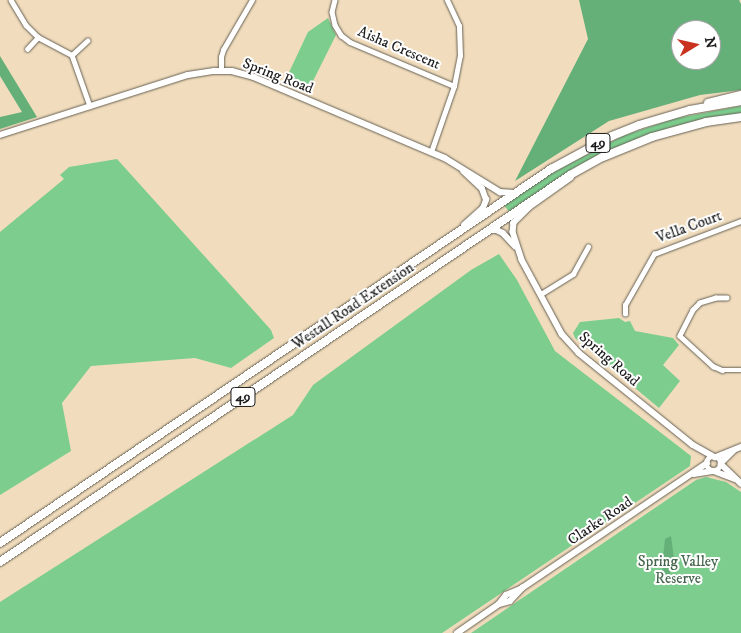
<!DOCTYPE html>
<style>
body{margin:0}
#map{position:relative;width:741px;height:633px;overflow:hidden;background:#f1ddbd;font-family:"IM FELL DW Pica",serif}
div>[style]{position:absolute}
.green>*{inset:0;background:#7ccd8e}
.forest>*{inset:0;background:#65b079}
.roads{filter:drop-shadow(0 0 1px #676054) drop-shadow(0 0 1px #676054)}
.street>*{height:4.5px;margin:-2.25px;padding:0 2.25px;transform-origin:2.25px;border-radius:2.25px;background:#fff}
.secondary>*{height:5.5px;margin:-2.75px;padding:0 2.75px;transform-origin:2.75px;border-radius:2.75px;background:#fff}
.secondary>.ring{margin:-2.75px;padding:0;box-sizing:content-box;background:none;border:5.5px solid #fff;border-radius:50%}
.highway>*{height:8px;margin:-4px;padding:0 4px;transform-origin:4px;border-radius:4px;background:#fff}
span{translate:-50% -50%;white-space:nowrap;text-align:center;line-height:1.15;-webkit-text-stroke:4px #fff;paint-order:stroke}
.shield-label span{padding:1px 4px;background:#fff;border:1px solid;border-radius:4px;-webkit-text-stroke-width:0}
.shield-label{font-size:14px;color:#1c1c1c;font-weight:700}
.street-label{font-size:15px;color:#1c1c1c}
.park-label{font-size:15px;color:#42634a}
.north{position:absolute;left:671px;top:20px;width:50px;height:50px;box-sizing:border-box;background:#fff;border:1px solid #a4a4a4;border-radius:50%;rotate:81deg;font-size:14px;font-weight:700;line-height:20px;text-align:center;color:#1c1c1c}
.north::after{content:'';display:block;margin:auto;width:18px;height:22px;background:#c8321e;clip-path:polygon(50% 0,100% 100%,50% 72%,0 100%)}
</style>
<div id="map">
<div class="green">
<div style="clip-path:polygon(328px 18px,336px 35px,307px 93px,284px 83px,308px 32px)"></div>
<div style="clip-path:polygon(741px 106px,741px 113px,668px 128px,608px 151px,510px 213px,503px 204px,537px 181px,625px 135px,677px 118px)"></div>
<div style="clip-path:polygon(117px 159px,271px 330px,274px 338px,231px 368px,195px 358px,91px 366px,62px 403px,71px 451px,0 495px,0 232px,64px 179px,60px 175px,69px 167px)"></div>
<div style="clip-path:polygon(499px 254px,517px 280px,555px 351px,691px 456px,690px 466px,442px 633px,0 633px,0 602px,293px 415px,313px 385px,471px 270px)"></div>
<div style="clip-path:polygon(619px 318px,625px 322px,630px 321px,635px 331px,673px 338px,679px 345px,663px 365px,680px 381px,659px 408px,575px 338px,573px 333px,580px 322px)"></div>
<div style="clip-path:polygon(706px 477px,726px 482px,741px 492px,741px 633px,471px 633px,696px 480px)"></div>
</div>
<div class="forest">
<div style="clip-path:polygon(evenodd,579px 0,739px 0,741px 4px,741px 90px,700px 95px,609px 121px,515px 181px,588px 39px,579px 0,681px 30px,711px 30px,711px 60px,681px 60px,681px 30px)"></div>
<div style="clip-path:polygon(0 56px,37px 117px,0 129px,0 117px,22px 112px,0 76px)"></div>
<div style="clip-path:polygon(671px 536px,674px 559px,668px 581px,662px 574px,663px 558px,665px 539px)"></div>
</div>
<div class="roads">
<div class="street">
<div style="left:11px;top:0;width:29px;rotate:59deg"></div>
<div style="left:26px;top:25px;width:17px;rotate:45deg"></div>
<div style="left:38px;top:37px;width:38px;rotate:28deg"></div>
<div style="left:72px;top:55px;width:54px;rotate:70.6deg"></div>
<div style="left:335px;top:0;width:12px;rotate:104deg"></div>
<div style="left:332px;top:12px;width:13px;rotate:77deg"></div>
<div style="left:335px;top:25px;width:12px;rotate:59deg"></div>
<div style="left:341px;top:35px;width:11px;rotate:38deg"></div>
<div style="left:350px;top:42px;width:113px;rotate:22.9deg"></div>
<div style="left:27px;top:49px;width:16px;rotate:-47deg"></div>
<div style="left:72px;top:55px;width:21px;rotate:-43deg"></div>
<div style="left:221px;top:70px;width:13px;rotate:-90deg"></div>
<div style="left:221px;top:57px;width:7px;rotate:-74deg"></div>
<div style="left:223px;top:50px;width:58px;rotate:-59.9deg"></div>
<div style="left:431px;top:152px;width:70px;rotate:-70.8deg"></div>
<div style="left:454px;top:86px;width:31px;rotate:-79deg"></div>
<div style="left:460px;top:56px;width:30px;rotate:-92deg"></div>
<div style="left:459px;top:26px;width:29px;rotate:-115deg"></div>
<div style="left:541px;top:294px;width:38px;rotate:-32deg"></div>
<div style="left:573px;top:274px;width:31px;rotate:-61deg"></div>
<div style="left:727px;top:298px;width:11px;rotate:180deg"></div>
<div style="left:716px;top:298px;width:17px;rotate:163deg"></div>
<div style="left:700px;top:303px;width:10px;rotate:135deg"></div>
<div style="left:693px;top:310px;width:29px;rotate:117deg"></div>
<div style="left:680px;top:336px;width:45px;rotate:42.3deg"></div>
<div style="left:713px;top:366px;width:10px;rotate:24deg"></div>
<div style="left:722px;top:370px;width:19px"></div>
<div style="left:625px;top:314px;width:9px;rotate:-90deg"></div>
<div style="left:625px;top:305px;width:59px;rotate:-60.4deg"></div>
<div style="left:654px;top:254px;width:93px;rotate:-20.8deg"></div>
</div>
<div class="secondary">
<div style="left:0;top:135px;width:197px;rotate:-17.7deg"></div>
<div style="left:188px;top:75px;width:26px;rotate:-9deg"></div>
<div style="left:214px;top:71px;width:18px"></div>
<div style="left:232px;top:71px;width:23px;rotate:15deg"></div>
<div style="left:254px;top:77px;width:207px;rotate:23deg"></div>
<div style="left:445px;top:158px;width:65px;rotate:31.7deg"></div>
<div style="left:500px;top:192px;width:14px;rotate:4deg"></div>
<div style="left:571px;top:178px;width:50px;rotate:144.7deg"></div>
<div style="left:530px;top:207px;width:23px;rotate:135deg"></div>
<div style="left:514px;top:223px;width:9px;rotate:96deg"></div>
<div style="left:513px;top:232px;width:29px;rotate:72deg"></div>
<div style="left:522px;top:260px;width:84px;rotate:61.6deg"></div>
<div style="left:562px;top:334px;width:25px;rotate:48deg"></div>
<div style="left:579px;top:353px;width:146px;rotate:38.9deg"></div>
<div style="left:693px;top:445px;width:25px;rotate:29deg"></div>
<div style="left:464px;top:225px;width:25px;rotate:-42deg"></div>
<div style="left:483px;top:208px;width:9px;rotate:-69deg"></div>
<div style="left:486px;top:200px;width:12px;rotate:-110deg"></div>
<div style="left:482px;top:189px;width:25px;rotate:-137deg"></div>
<div style="left:489px;top:230px;width:8px"></div>
<div style="left:497px;top:230px;width:7px;rotate:27deg"></div>
<div style="left:503px;top:233px;width:18px;rotate:47deg"></div>
<div class="ring" style="left:707px;top:457px;width:8.5px;height:8.5px"></div>
<div style="left:716px;top:457px;width:27px;rotate:-22deg"></div>
<div style="left:721px;top:463px;width:17px;rotate:-45deg"></div>
<div style="left:721px;top:464px;width:28px;rotate:44deg"></div>
<div style="left:714px;top:471px;width:22px;rotate:21deg"></div>
<div style="left:694px;top:474px;width:18px;rotate:-9deg"></div>
<div style="left:499px;top:604px;width:11px;rotate:-15deg"></div>
<div style="left:510px;top:601px;width:18px;rotate:-47deg"></div>
<div style="left:522px;top:588px;width:223px;rotate:-34deg"></div>
<div style="left:457px;top:633px;width:51px;rotate:-34.6deg"></div>
<div style="left:499px;top:604px;width:11px;rotate:-52deg"></div>
<div style="left:506px;top:595px;width:15px;rotate:-23deg"></div>
</div>
<div class="highway">
<div style="left:708px;top:103px;width:34px;rotate:-14deg"></div>
<div style="left:0;top:543px;width:666px;rotate:-34.17deg"></div>
<div style="left:551px;top:169px;width:69px;rotate:-28.4deg"></div>
<div style="left:612px;top:136px;width:29px;rotate:-22deg"></div>
<div style="left:639px;top:125px;width:53px;rotate:-16.4deg"></div>
<div style="left:690px;top:110px;width:52px;rotate:-10deg"></div>
<div style="left:0;top:562px;width:689px;rotate:-34.17deg"></div>
<div style="left:570px;top:175px;width:38px;rotate:-29deg"></div>
<div style="left:603px;top:157px;width:53px;rotate:-22.2deg"></div>
<div style="left:652px;top:137px;width:56px;rotate:-15.5deg"></div>
<div style="left:706px;top:122px;width:35px;rotate:-8deg"></div>
</div>
</div>
<div class="shield-label">
<span style="left:598px;top:143px">49</span>
<span style="left:243px;top:397px">49</span>
</div>
<div class="street-label">
<span style="left:399px;top:48px;rotate:23deg">Aisha Crescent</span>
<span style="left:278px;top:76px;rotate:21deg">Spring Road</span>
<span style="left:689px;top:227px;rotate:-20deg">Vella Court</span>
<span style="left:353px;top:306px;rotate:-34deg">Westall Road Extension</span>
<span style="left:609px;top:359px;rotate:41deg">Spring Road</span>
<span style="left:600px;top:521px;rotate:-34deg">Clarke Road</span>
</div>
<div class="park-label">
<span style="left:678px;top:570px">Spring Valley<br>Reserve</span>
</div>
<div class="north">N</div>
</div>
